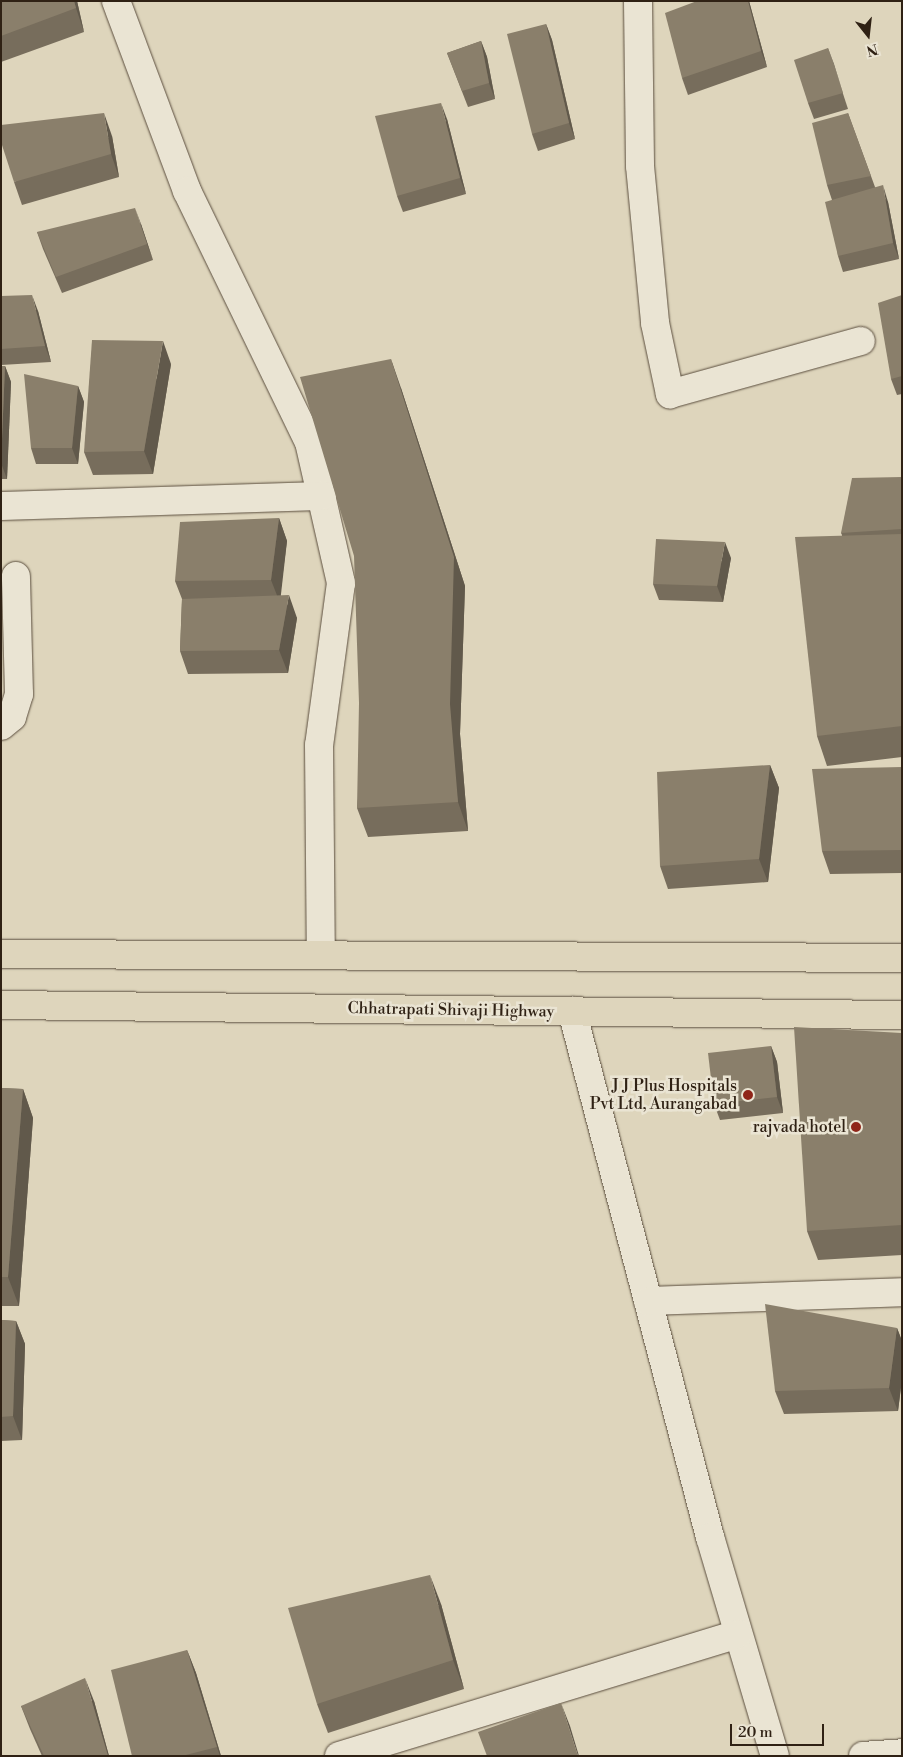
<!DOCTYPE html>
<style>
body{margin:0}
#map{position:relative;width:903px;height:1757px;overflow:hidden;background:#ded5bc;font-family:"Libre Bodoni",serif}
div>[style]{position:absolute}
.roads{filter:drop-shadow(0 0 1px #5b4e3e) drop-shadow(0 0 1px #5b4e3e)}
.minor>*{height:28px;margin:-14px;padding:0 14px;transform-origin:14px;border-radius:14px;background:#eae4d3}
.highway>*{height:28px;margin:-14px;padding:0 14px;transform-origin:14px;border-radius:14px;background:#ded5bc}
.wall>*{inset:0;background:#776d5c}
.shaded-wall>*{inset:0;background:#61594b}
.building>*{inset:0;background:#8a7f6b}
.dots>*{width:14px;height:14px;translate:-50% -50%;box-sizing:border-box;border:2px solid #eae4d3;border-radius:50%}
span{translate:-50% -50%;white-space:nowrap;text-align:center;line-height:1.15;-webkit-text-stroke:5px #eae4d3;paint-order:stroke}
.street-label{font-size:16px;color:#2f2114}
.poi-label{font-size:16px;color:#2f2114}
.right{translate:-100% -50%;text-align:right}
.frame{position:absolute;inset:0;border:2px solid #2f2114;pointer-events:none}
.north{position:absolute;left:843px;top:10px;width:50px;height:50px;-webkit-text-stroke:4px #eae4d3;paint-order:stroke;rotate:164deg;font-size:14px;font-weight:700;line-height:20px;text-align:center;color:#2f2114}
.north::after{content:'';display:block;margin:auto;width:18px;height:22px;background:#2f2114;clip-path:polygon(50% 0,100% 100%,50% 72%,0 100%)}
.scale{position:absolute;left:730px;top:1724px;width:94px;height:22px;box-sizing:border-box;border:2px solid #2f2114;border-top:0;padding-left:6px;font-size:15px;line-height:18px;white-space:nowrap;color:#2f2114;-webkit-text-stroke:4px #eae4d3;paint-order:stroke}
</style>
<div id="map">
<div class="roads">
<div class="minor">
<div style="left:116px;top:1px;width:203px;rotate:69.5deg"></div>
<div style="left:187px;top:191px;width:279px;rotate:64.1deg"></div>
<div style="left:309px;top:442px;width:145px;rotate:77.2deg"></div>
<div style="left:341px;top:583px;width:163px;rotate:97.7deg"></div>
<div style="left:319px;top:745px;width:210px;rotate:89.5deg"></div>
<div style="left:638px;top:1px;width:165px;rotate:89.3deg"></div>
<div style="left:640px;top:166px;width:158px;rotate:84.5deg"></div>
<div style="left:655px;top:323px;width:73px;rotate:78.1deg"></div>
<div style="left:670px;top:394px;width:198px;rotate:-15.5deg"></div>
<div style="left:1px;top:506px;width:321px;rotate:-1.8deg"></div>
<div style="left:1px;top:726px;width:14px;rotate:-39deg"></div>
<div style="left:12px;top:717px;width:24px;rotate:-73deg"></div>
<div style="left:19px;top:694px;width:118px;rotate:-91.5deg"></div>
<div style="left:572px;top:1011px;width:544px;rotate:75.3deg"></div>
<div style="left:710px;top:1537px;width:228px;rotate:73.5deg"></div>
<div style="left:648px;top:1301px;width:254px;rotate:-2deg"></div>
<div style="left:339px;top:1756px;width:417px;rotate:-17deg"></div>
<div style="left:863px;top:1756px;width:39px;rotate:-4deg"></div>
</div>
<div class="highway">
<div style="left:1px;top:954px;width:901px;rotate:0.25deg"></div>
<div style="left:1px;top:1005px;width:901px;rotate:0.64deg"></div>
</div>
</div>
<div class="wall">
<div style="clip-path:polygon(1px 1px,77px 1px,84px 32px,1px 62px)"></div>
<div style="clip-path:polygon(697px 1px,749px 1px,767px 67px,688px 95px,682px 78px)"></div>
<div style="clip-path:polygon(546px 24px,552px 40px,575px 139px,538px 151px,532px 134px)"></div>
<div style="clip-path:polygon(481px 41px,487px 57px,495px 99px,468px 107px,447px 53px)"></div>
<div style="clip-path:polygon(828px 48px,848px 109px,814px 119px,808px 103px)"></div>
<div style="clip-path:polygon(848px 113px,875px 187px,888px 202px,899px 259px,843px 272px,838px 256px,832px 200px,827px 185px)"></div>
<div style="clip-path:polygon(447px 119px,466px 194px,403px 212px,397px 196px)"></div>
<div style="clip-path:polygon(112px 136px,119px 177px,22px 205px,14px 182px)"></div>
<div style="clip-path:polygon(141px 224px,153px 260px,62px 293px,43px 249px,37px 232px)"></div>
<div style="clip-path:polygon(902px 295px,902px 394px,897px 395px,891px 379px)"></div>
<div style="clip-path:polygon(1px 296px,38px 311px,51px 362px,1px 365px)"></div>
<div style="clip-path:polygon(171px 364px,153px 474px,93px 475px,84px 452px)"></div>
<div style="clip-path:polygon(1px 366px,5px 366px,11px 382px,7px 479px,1px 479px)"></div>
<div style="clip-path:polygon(78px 386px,84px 402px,78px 464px,36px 464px,31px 448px)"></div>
<div style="clip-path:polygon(401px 388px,465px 586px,460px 734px,468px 831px,368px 837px,357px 808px)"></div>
<div style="clip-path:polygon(902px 477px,902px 757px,827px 766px,817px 736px,842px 535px,841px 533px)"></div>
<div style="clip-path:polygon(279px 518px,287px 541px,280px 595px,297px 618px,288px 673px,188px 674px,180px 651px,182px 599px,175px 581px)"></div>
<div style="clip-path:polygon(731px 558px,723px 602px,659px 600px,653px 584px)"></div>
<div style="clip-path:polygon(770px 765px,779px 788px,768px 882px,668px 889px,660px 866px)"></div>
<div style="clip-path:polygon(902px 767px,902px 873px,830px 874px,822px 851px)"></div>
<div style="clip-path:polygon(902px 1033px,902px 1255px,818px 1260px,807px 1231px)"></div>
<div style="clip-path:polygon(771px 1046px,777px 1062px,783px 1113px,720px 1120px,714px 1104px)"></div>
<div style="clip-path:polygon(1px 1088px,23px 1089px,33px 1118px,19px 1306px,1px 1306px)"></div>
<div style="clip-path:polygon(1px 1320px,16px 1321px,25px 1344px,22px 1440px,1px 1441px)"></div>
<div style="clip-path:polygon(897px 1328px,902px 1341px,902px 1379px,898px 1411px,784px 1414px,775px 1391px)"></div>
<div style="clip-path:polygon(441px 1604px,464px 1689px,328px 1733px,317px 1704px)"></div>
<div style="clip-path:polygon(187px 1650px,196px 1673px,221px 1756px,132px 1756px)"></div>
<div style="clip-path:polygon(94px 1701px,109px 1756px,42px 1756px,30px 1729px,21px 1706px)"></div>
</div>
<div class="shaded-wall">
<div style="clip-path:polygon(74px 1px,77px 1px,84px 32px,76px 8px)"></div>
<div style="clip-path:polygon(748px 1px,749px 1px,767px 67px,761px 51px)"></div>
<div style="clip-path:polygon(546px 24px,552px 40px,575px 139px,569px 123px)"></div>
<div style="clip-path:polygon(481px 41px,487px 57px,495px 99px,489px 83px)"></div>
<div style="clip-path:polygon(828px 48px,834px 64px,848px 109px,843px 93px)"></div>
<div style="clip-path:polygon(441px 103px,447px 119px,466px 194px,460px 178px)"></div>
<div style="clip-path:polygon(104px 113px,112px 136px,119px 177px,111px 154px)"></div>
<div style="clip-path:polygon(883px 185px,888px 202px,899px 259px,893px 243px)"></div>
<div style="clip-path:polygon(135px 208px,141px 224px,153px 260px,147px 244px)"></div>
<div style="clip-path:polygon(32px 295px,38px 311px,51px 362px,45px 346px)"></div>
<div style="clip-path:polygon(163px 341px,171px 364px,153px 474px,144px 451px)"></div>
<div style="clip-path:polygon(391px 359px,401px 388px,465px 586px,460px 734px,468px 831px,458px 802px)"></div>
<div style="clip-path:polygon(5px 366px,11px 382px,7px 479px,1px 463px)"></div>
<div style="clip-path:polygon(78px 386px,84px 402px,78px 464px,72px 448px)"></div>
<div style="clip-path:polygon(279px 518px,287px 541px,280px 603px,271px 580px)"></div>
<div style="clip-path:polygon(725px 542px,731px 558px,723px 602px,717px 586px)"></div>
<div style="clip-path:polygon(289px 595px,297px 618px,288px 673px,279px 650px)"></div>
<div style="clip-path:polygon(770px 765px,779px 788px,768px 882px,759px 859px)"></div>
<div style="clip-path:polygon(771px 1046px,777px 1062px,783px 1113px,777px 1097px)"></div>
<div style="clip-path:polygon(23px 1089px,33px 1118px,19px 1306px,8px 1277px)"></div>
<div style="clip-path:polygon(16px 1321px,25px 1344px,22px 1440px,13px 1416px)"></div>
<div style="clip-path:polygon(897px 1328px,902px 1341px,902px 1379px,898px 1411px,889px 1388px)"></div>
<div style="clip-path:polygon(430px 1575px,441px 1604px,464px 1689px,453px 1660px)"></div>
<div style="clip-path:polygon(187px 1650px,196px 1673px,221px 1756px,220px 1756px,217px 1747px)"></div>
<div style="clip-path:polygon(85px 1678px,94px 1701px,109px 1756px,108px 1756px)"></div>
<div style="clip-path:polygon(561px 1703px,570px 1726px,579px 1756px,578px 1756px)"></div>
</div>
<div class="building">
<div style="clip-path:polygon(1px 1px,74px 1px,76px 8px,1px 36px)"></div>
<div style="clip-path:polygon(697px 1px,748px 1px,761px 51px,682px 78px,665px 13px)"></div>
<div style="clip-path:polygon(546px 24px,569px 123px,532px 134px,507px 34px)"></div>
<div style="clip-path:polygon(481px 41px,489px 83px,462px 91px,447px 53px)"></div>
<div style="clip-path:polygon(828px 48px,843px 93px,808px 103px,794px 60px)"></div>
<div style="clip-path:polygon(441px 103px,460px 178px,397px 196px,375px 116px)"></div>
<div style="clip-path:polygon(104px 113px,111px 154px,14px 182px,1px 142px,1px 125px)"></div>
<div style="clip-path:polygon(848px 113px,871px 176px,827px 185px,812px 123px)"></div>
<div style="clip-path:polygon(883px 185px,893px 243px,838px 256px,825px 202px)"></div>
<div style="clip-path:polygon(135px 208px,147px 244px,56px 277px,37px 232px)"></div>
<div style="clip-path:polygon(32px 295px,45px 346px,1px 349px,1px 296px)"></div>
<div style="clip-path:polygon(902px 295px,902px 376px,891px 379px,878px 303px)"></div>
<div style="clip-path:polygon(92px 340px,163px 341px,144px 451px,84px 452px)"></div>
<div style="clip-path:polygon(391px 359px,454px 557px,450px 704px,458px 802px,357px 808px,359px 703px,354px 556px,300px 377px)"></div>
<div style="clip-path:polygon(1px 366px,5px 366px,1px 463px)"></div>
<div style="clip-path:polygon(24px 374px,78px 386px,72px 448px,31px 448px)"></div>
<div style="clip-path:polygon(902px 477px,902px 529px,841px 533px,852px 478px)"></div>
<div style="clip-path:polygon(279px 518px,271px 580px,175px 581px,180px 522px)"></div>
<div style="clip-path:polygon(902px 534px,902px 726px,817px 736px,795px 537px)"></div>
<div style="clip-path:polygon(656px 539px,725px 542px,717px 586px,653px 584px)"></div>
<div style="clip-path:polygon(289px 595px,279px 650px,180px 651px,182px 599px)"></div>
<div style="clip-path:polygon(770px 765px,759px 859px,660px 866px,657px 772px)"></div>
<div style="clip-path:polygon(902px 767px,902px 850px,822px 851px,812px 769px)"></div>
<div style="clip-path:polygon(794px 1027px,902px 1033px,902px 1225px,807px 1231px)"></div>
<div style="clip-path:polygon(771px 1046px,777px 1097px,714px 1104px,708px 1053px)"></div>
<div style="clip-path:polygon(1px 1088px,23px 1089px,8px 1277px,1px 1277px)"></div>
<div style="clip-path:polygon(765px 1304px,897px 1328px,889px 1388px,775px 1391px)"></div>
<div style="clip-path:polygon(1px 1320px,16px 1321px,13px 1416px,1px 1417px)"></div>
<div style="clip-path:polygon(430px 1575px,453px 1660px,317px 1704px,288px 1608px)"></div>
<div style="clip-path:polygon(187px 1650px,217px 1747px,182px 1756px,132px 1756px,111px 1670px)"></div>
<div style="clip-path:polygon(85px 1678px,108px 1756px,44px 1756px,21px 1706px)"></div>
<div style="clip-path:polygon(561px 1703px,578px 1756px,487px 1756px,478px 1732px)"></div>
</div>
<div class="dots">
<div style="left:748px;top:1095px;background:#8f2418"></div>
<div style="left:856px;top:1127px;background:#8f2418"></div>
</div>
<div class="street-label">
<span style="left:451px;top:1010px;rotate:1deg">Chhatrapati Shivaji Highway</span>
</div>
<div class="poi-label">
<span class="right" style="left:737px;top:1095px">J J Plus Hospitals<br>Pvt Ltd, Aurangabad</span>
<span class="right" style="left:846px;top:1127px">rajvada hotel</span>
</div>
<div class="frame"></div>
<div class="north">N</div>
<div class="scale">20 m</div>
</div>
